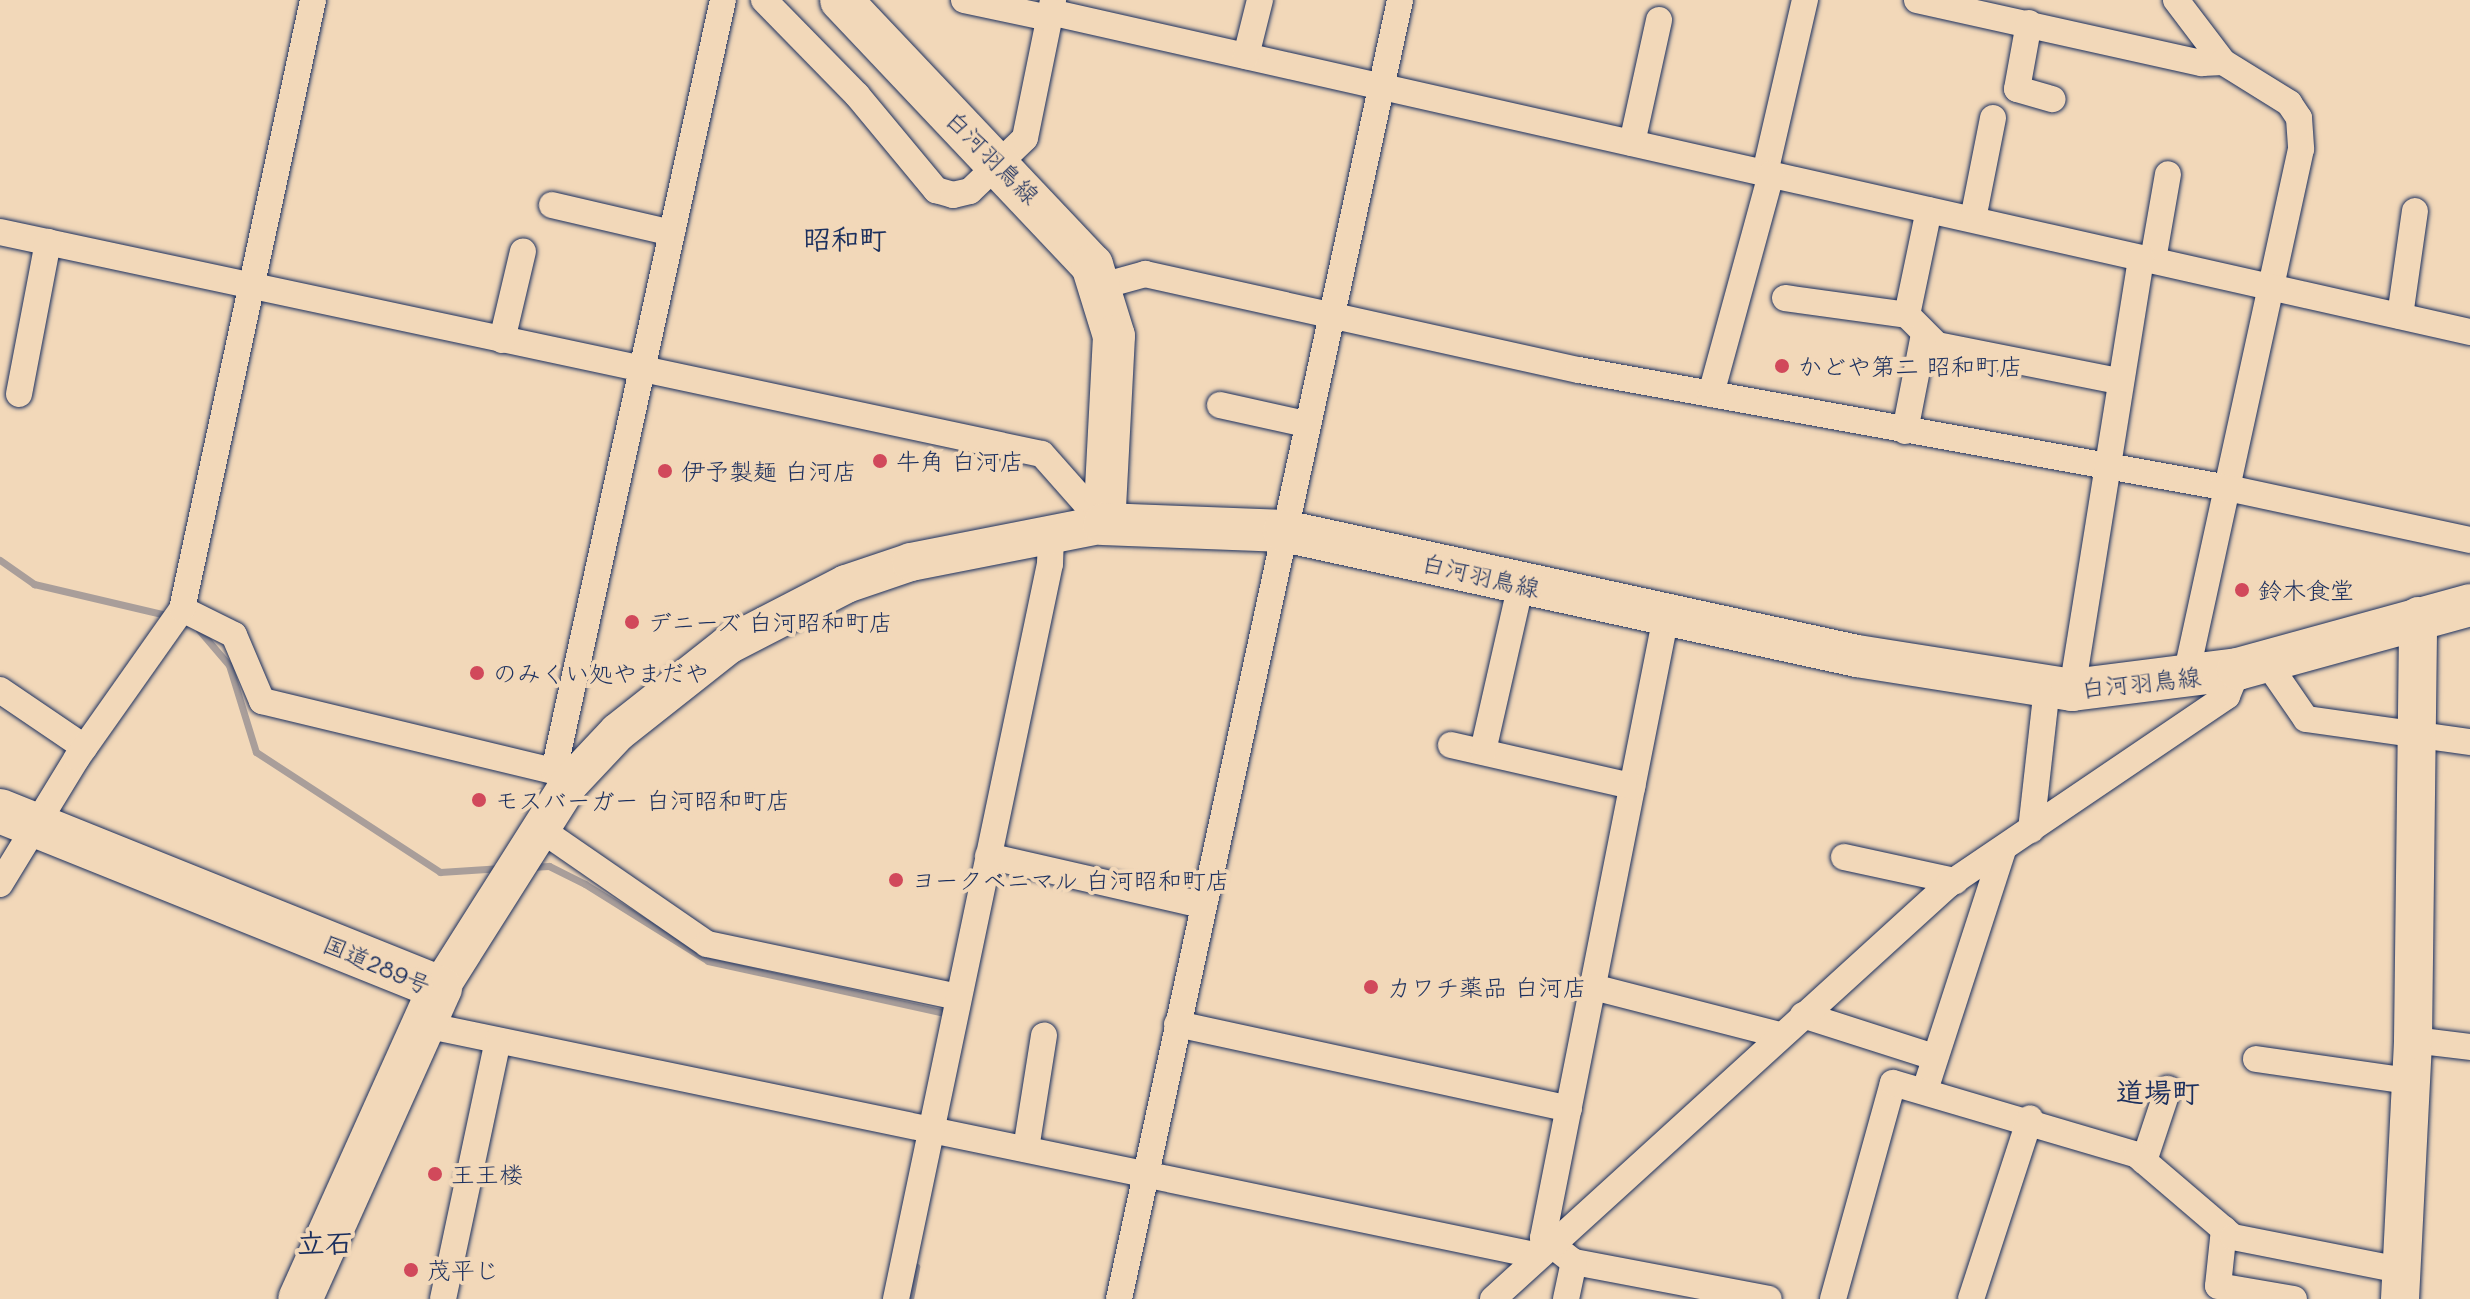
<!DOCTYPE html>
<meta charset="utf-8">
<style>
body{margin:0}
#map{position:relative;width:2470px;height:1299px;overflow:hidden;background:#f2d8b9;font-family:Mali,"Klee One",sans-serif}
div>[style]{position:absolute}
.stream>*{height:7px;margin:-3.5px;padding:0 3.5px;transform-origin:3.5px;border-radius:3.5px;background:#a99e9a}
.roads{filter:drop-shadow(0 0 2px #1b2f5e) drop-shadow(0 0 2px #1b2f5e)}
.street>*{height:26px;margin:-13px;padding:0 13px;transform-origin:13px;border-radius:13px;background:#f2d8b9}
.secondary>*{height:38px;margin:-19px;padding:0 19px;transform-origin:19px;border-radius:19px;background:#f2d8b9}
.primary>*{height:42px;margin:-21px;padding:0 21px;transform-origin:21px;border-radius:21px;background:#f2d8b9}
.highway>*{height:44px;margin:-22px;padding:0 22px;transform-origin:22px;border-radius:22px;background:#f2d8b9}
.dots>*{width:22px;height:22px;translate:-50% -50%;box-sizing:border-box;border:4px solid #f2d8b9;border-radius:50%}
span{translate:-50% -50%;white-space:nowrap;text-align:center;line-height:1.15;-webkit-text-stroke:8px #f2d8b9;paint-order:stroke}
.street-label{font-size:24px;color:#1b2f5e}
.poi-label{font-size:24px;color:#1b2f5e}
.left{translate:0 -50%;text-align:left}
.quarter-label{font-size:28px;color:#1b2f5e;font-weight:700}
</style>
<div id="map">
<div class="stream">
<div style="left:0;top:560px;width:42px;rotate:35.2deg"></div>
<div style="left:34px;top:584px;width:140px;rotate:13.2deg"></div>
<div style="left:199px;top:630px;width:46px;rotate:49.4deg"></div>
<div style="left:229px;top:665px;width:91px;rotate:72.8deg"></div>
<div style="left:256px;top:752px;width:220px;rotate:33.1deg"></div>
<div style="left:440px;top:872px;width:62px;rotate:-3.7deg"></div>
<div style="left:530px;top:867px;width:19px;rotate:-3deg"></div>
<div style="left:549px;top:866px;width:40px;rotate:26.6deg"></div>
<div style="left:585px;top:884px;width:145px;rotate:32deg"></div>
<div style="left:708px;top:961px;width:247px;rotate:12.4deg"></div>
<div style="left:910px;top:1299px;width:33px;rotate:-79deg"></div>
</div>
<div class="roads">
<div class="street">
<div style="left:764px;top:0;width:133px;rotate:45.6deg"></div>
<div style="left:857px;top:95px;width:124px;rotate:50.3deg"></div>
<div style="left:936px;top:190px;width:18px;rotate:16deg"></div>
<div style="left:953px;top:195px;width:17px;rotate:-13deg"></div>
<div style="left:970px;top:191px;width:76px;rotate:-43.9deg"></div>
<div style="left:1025px;top:138px;width:141px;rotate:-78.5deg"></div>
<div style="left:964px;top:0;width:87px;rotate:12deg"></div>
<div style="left:1917px;top:0;width:292px;rotate:12.5deg"></div>
<div style="left:2202px;top:63px;width:21px;rotate:-3deg"></div>
<div style="left:2176px;top:0;width:78px;rotate:52.8deg"></div>
<div style="left:2223px;top:62px;width:78px;rotate:31.8deg"></div>
<div style="left:2289px;top:103px;width:18px;rotate:56deg"></div>
<div style="left:2299px;top:118px;width:31px;rotate:86deg"></div>
<div style="left:2301px;top:149px;width:544px;rotate:102.32deg"></div>
<div style="left:1050px;top:12px;width:1456px;rotate:12.7deg"></div>
<div style="left:2029px;top:23px;width:67px;rotate:100.3deg"></div>
<div style="left:2017px;top:89px;width:37px;rotate:16deg"></div>
<div style="left:1246px;top:56px;width:58px;rotate:-76deg"></div>
<div style="left:1632px;top:143px;width:126px;rotate:-77.6deg"></div>
<div style="left:1765px;top:173px;width:178px;rotate:-77deg"></div>
<div style="left:552px;top:205px;width:123px;rotate:13.1deg"></div>
<div style="left:1973px;top:219px;width:103px;rotate:-78.8deg"></div>
<div style="left:0;top:232px;width:1065px;rotate:12.03deg"></div>
<div style="left:1042px;top:454px;width:94px;rotate:48.5deg"></div>
<div style="left:2153px;top:260px;width:87px;rotate:-80.1deg"></div>
<div style="left:1102px;top:286px;width:45px;rotate:-15.6deg"></div>
<div style="left:1145px;top:274px;width:444px;rotate:12.5deg"></div>
<div style="left:1579px;top:370px;width:655px;rotate:10.3deg"></div>
<div style="left:2223px;top:487px;width:253px;rotate:12.1deg"></div>
<div style="left:1785px;top:298px;width:123px;rotate:7.9deg"></div>
<div style="left:1907px;top:315px;width:42px;rotate:45deg"></div>
<div style="left:1937px;top:345px;width:186px;rotate:11.2deg"></div>
<div style="left:1907px;top:315px;width:107px;rotate:-78.2deg"></div>
<div style="left:2400px;top:316px;width:106px;rotate:-81.9deg"></div>
<div style="left:502px;top:340px;width:91px;rotate:-76.7deg"></div>
<div style="left:19px;top:394px;width:155px;rotate:-79.2deg"></div>
<div style="left:1711px;top:394px;width:228px;rotate:-74.7deg"></div>
<div style="left:1220px;top:405px;width:88px;rotate:12.5deg"></div>
<div style="left:1905px;top:431px;width:99px;rotate:-78.9deg"></div>
<div style="left:182px;top:609px;width:58px;rotate:26.6deg"></div>
<div style="left:234px;top:635px;width:72px;rotate:67deg"></div>
<div style="left:262px;top:701px;width:300px;rotate:13.5deg"></div>
<div style="left:1666px;top:616px;width:634px;rotate:101.19deg"></div>
<div style="left:1543px;top:1238px;width:39px;rotate:38deg"></div>
<div style="left:1574px;top:1262px;width:198px;rotate:10.7deg"></div>
<div style="left:2266px;top:661px;width:70px;rotate:55.4deg"></div>
<div style="left:2306px;top:719px;width:166px;rotate:8deg"></div>
<div style="left:0;top:690px;width:102px;rotate:34.2deg"></div>
<div style="left:2072px;top:690px;width:437px;rotate:-80.9deg"></div>
<div style="left:1451px;top:745px;width:186px;rotate:12.8deg"></div>
<div style="left:1483px;top:751px;width:171px;rotate:-77.2deg"></div>
<div style="left:569px;top:784px;width:20px;rotate:-139deg"></div>
<div style="left:554px;top:771px;width:789px;rotate:-77.64deg"></div>
<div style="left:539px;top:828px;width:204px;rotate:34.6deg"></div>
<div style="left:707px;top:944px;width:257px;rotate:11.9deg"></div>
<div style="left:2031px;top:830px;width:143px;rotate:-83.6deg"></div>
<div style="left:988px;top:856px;width:220px;rotate:12.9deg"></div>
<div style="left:1844px;top:857px;width:114px;rotate:12.2deg"></div>
<div style="left:0;top:884px;width:148px;rotate:-58.6deg"></div>
<div style="left:77px;top:758px;width:182px;rotate:-54.8deg"></div>
<div style="left:182px;top:609px;width:623px;rotate:-77.86deg"></div>
<div style="left:1593px;top:987px;width:193px;rotate:14.4deg"></div>
<div style="left:1803px;top:1015px;width:138px;rotate:17.8deg"></div>
<div style="left:420px;top:1024px;width:1143px;rotate:11.71deg"></div>
<div style="left:1177px;top:1024px;width:401px;rotate:12.2deg"></div>
<div style="left:2413px;top:1040px;width:57px;rotate:7deg"></div>
<div style="left:2256px;top:1059px;width:155px;rotate:8.2deg"></div>
<div style="left:1926px;top:1087px;width:249px;rotate:-72deg"></div>
<div style="left:1026px;top:1149px;width:115px;rotate:-81deg"></div>
<div style="left:2144px;top:1161px;width:76px;rotate:-71.6deg"></div>
<div style="left:2224px;top:1229px;width:57px;rotate:96deg"></div>
<div style="left:2218px;top:1286px;width:77px;rotate:9.7deg"></div>
<div style="left:443px;top:1299px;width:264px;rotate:-78deg"></div>
<div style="left:896px;top:1299px;width:751px;rotate:-78.17deg"></div>
<div style="left:1050px;top:564px;width:34px;rotate:-88deg"></div>
<div style="left:1119px;top:1299px;width:1329px;rotate:-77.79deg"></div>
<div style="left:1493px;top:1299px;width:615px;rotate:-42.3deg"></div>
<div style="left:1948px;top:885px;width:337px;rotate:-34.1deg"></div>
<div style="left:2227px;top:696px;width:29px;rotate:-68deg"></div>
<div style="left:1566px;top:1299px;width:38px;rotate:-78deg"></div>
<div style="left:1833px;top:1299px;width:224px;rotate:-74.5deg"></div>
<div style="left:1893px;top:1083px;width:254px;rotate:16.4deg"></div>
<div style="left:2137px;top:1155px;width:126px;rotate:40.5deg"></div>
<div style="left:2233px;top:1237px;width:170px;rotate:11.2deg"></div>
<div style="left:1971px;top:1299px;width:190px;rotate:-71.9deg"></div>
</div>
<div class="secondary">
<div style="left:440px;top:988px;width:241px;rotate:-57.7deg"></div>
<div style="left:569px;top:784px;width:71px;rotate:-46.7deg"></div>
<div style="left:618px;top:732px;width:140px;rotate:-38.3deg"></div>
<div style="left:728px;top:645px;width:133px;rotate:-27.3deg"></div>
<div style="left:846px;top:584px;width:69px;rotate:-18.7deg"></div>
<div style="left:911px;top:562px;width:197px;rotate:-11.1deg"></div>
<div style="left:2400px;top:1299px;width:259px;rotate:-87.1deg"></div>
<div style="left:2413px;top:1040px;width:424px;rotate:-89.3deg"></div>
</div>
<div class="primary">
<div style="left:841px;top:0;width:365px;rotate:46.6deg"></div>
<div style="left:1092px;top:265px;width:74px;rotate:72.8deg"></div>
<div style="left:1114px;top:336px;width:188px;rotate:93deg"></div>
<div style="left:1104px;top:524px;width:180px;rotate:2.2deg"></div>
<div style="left:1284px;top:531px;width:586px;rotate:12.31deg"></div>
<div style="left:1857px;top:656px;width:218px;rotate:9deg"></div>
<div style="left:2072px;top:690px;width:167px;rotate:-7.2deg"></div>
<div style="left:2238px;top:669px;width:241px;rotate:-15.4deg"></div>
</div>
<div class="highway">
<div style="left:0;top:811px;width:474px;rotate:21.9deg"></div>
<div style="left:440px;top:988px;width:341px;rotate:114.2deg"></div>
</div>
</div>
<div class="dots">
<div style="left:1782px;top:366px;background:#d1495b"></div>
<div style="left:880px;top:461px;background:#d1495b"></div>
<div style="left:665px;top:471px;background:#d1495b"></div>
<div style="left:2242px;top:590px;background:#d1495b"></div>
<div style="left:632px;top:622px;background:#d1495b"></div>
<div style="left:477px;top:673px;background:#d1495b"></div>
<div style="left:479px;top:800px;background:#d1495b"></div>
<div style="left:896px;top:880px;background:#d1495b"></div>
<div style="left:1371px;top:987px;background:#d1495b"></div>
<div style="left:435px;top:1174px;background:#d1495b"></div>
<div style="left:411px;top:1270px;background:#d1495b"></div>
</div>
<div class="street-label">
<span style="left:993px;top:157px;rotate:45deg">白河羽鳥線</span>
<span style="left:1481px;top:575px;rotate:13deg">白河羽鳥線</span>
<span style="left:2141px;top:682px;rotate:-6deg">白河羽鳥線</span>
<span style="left:377px;top:964px;rotate:23deg">国道289号</span>
</div>
<div class="poi-label">
<span class="left" style="left:1798px;top:366px">かどや第二 昭和町店</span>
<span class="left" style="left:896px;top:461px">牛角 白河店</span>
<span class="left" style="left:681px;top:471px">伊予製麺 白河店</span>
<span class="left" style="left:2258px;top:590px">鈴木食堂</span>
<span class="left" style="left:648px;top:622px">デニーズ 白河昭和町店</span>
<span class="left" style="left:493px;top:673px">のみくい処やまだや</span>
<span class="left" style="left:495px;top:800px">モスバーガー 白河昭和町店</span>
<span class="left" style="left:912px;top:880px">ヨークベニマル 白河昭和町店</span>
<span class="left" style="left:1387px;top:987px">カワチ薬品 白河店</span>
<span class="left" style="left:451px;top:1174px">王王楼</span>
<span class="left" style="left:427px;top:1270px">茂平じ</span>
</div>
<div class="quarter-label">
<span style="left:845px;top:238px">昭和町</span>
<span style="left:2158px;top:1091px">道場町</span>
<span style="left:325px;top:1242px">立石</span>
</div>
</div>
